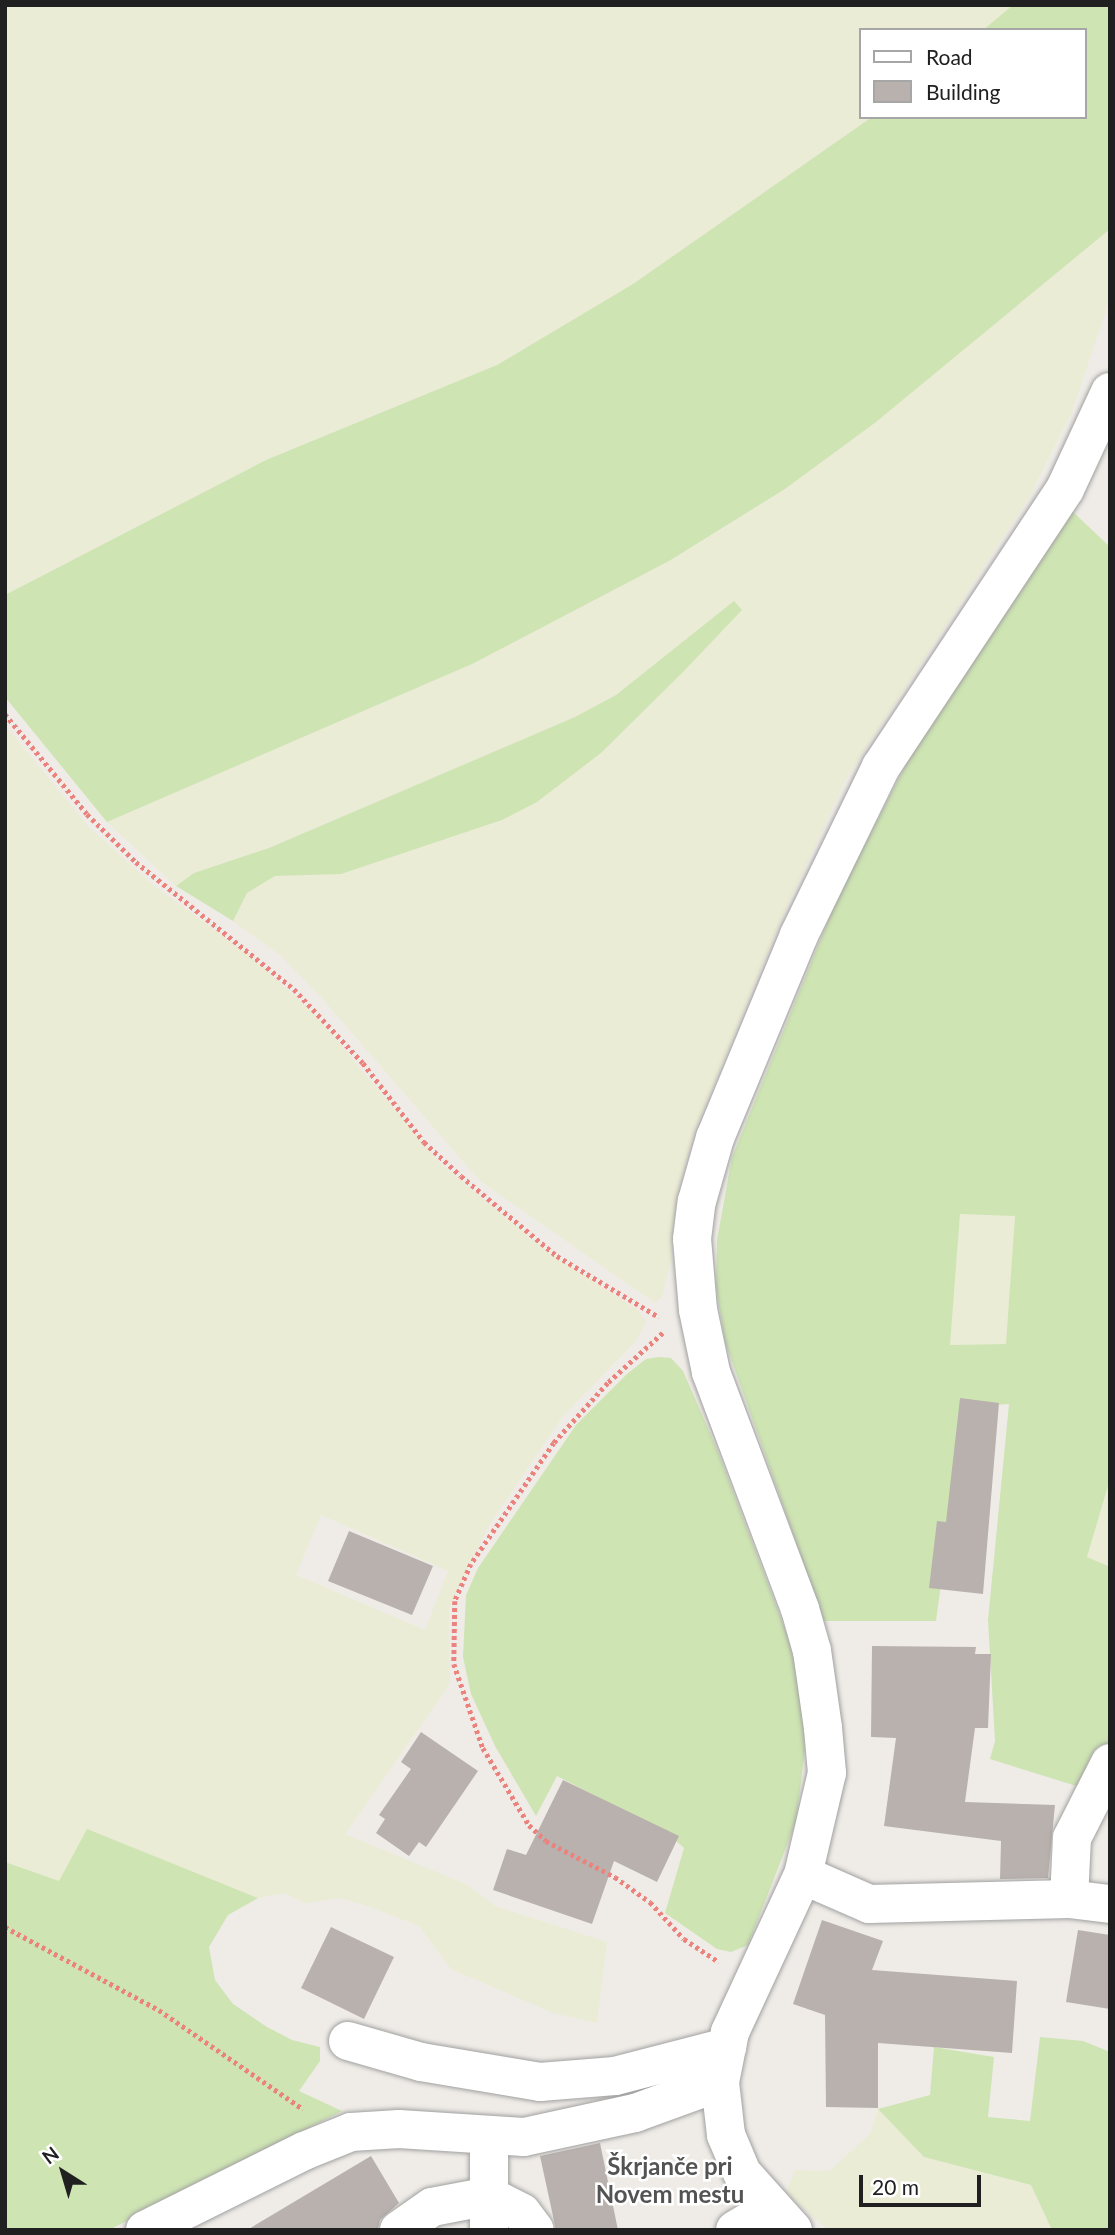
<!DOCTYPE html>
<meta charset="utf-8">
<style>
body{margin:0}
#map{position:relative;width:1115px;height:2235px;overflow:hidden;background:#efece7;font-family:Lato,sans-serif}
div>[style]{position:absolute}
.farmland>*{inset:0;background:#ebecd5}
.grass>*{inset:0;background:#cee4b3}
.building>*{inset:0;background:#b9b1ad}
.path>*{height:4.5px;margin-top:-2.25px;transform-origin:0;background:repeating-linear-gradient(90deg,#eb827d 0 3.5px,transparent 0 7px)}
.roads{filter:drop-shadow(0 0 2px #a1a1a1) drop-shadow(0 0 2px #a1a1a1)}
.minor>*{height:38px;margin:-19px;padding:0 19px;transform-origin:19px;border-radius:19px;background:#fff}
span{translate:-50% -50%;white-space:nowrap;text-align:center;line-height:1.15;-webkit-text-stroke:5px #fff;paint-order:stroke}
.quarter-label{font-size:24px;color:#535353;font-weight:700}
.frame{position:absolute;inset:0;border:7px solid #202020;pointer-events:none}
.legend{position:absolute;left:859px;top:28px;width:228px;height:91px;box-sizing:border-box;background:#fff;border:2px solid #a6a6a6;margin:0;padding:9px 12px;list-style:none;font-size:21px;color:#202020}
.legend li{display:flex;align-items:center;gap:14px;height:35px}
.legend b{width:35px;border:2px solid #a6a6a6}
.north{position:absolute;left:28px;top:2137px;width:70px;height:70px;-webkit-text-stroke:5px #fff;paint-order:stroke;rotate:323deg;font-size:19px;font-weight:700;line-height:28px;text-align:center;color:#202020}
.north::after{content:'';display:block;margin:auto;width:24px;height:32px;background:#202020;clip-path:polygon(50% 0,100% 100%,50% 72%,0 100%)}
.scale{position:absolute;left:859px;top:2175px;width:122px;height:32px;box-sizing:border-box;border:4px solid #202020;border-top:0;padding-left:9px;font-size:21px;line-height:24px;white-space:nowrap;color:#202020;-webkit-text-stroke:5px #fff;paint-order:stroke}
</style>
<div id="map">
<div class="farmland">
<div style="clip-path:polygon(5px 5px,1013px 5px,983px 30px,861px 30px,861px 117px,872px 117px,633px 284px,497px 365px,266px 460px,5px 595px)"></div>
<div style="clip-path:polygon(1110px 229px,1110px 299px,1071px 414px,1031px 494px,846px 779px,783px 915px,694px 1133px,680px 1183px,671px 1261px,662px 1297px,655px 1303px,480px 1181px,320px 996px,281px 956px,233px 921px,247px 893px,275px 876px,341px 874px,502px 820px,537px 802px,601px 753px,683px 672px,734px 601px,616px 695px,575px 717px,269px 848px,194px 873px,176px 886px,107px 822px,472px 664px,669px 561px,785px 489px,876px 422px)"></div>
<div style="clip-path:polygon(evenodd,5px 725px,89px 827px,153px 885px,244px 951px,313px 1012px,441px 1164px,547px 1251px,638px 1310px,646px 1322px,635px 1342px,563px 1416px,488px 1527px,449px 1608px,450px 1684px,345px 1834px,468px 1885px,495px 1906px,607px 1942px,597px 2023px,553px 2013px,451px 1969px,419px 1926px,368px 1906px,339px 1898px,306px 1903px,284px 1893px,258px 1898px,87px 1830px,59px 1882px,5px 1862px,5px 725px,321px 1515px,448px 1571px,425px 1630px,296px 1575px,321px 1515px)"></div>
<div style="clip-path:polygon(960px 1213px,1015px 1216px,1007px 1344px,950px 1345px)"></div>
<div style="clip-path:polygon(1110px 1479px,1110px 1567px,1087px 1558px)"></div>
<div style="clip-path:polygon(878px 2109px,924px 2157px,1031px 2185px,1052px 2230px,828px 2230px,786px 2193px,795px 2170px,829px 2171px,870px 2134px)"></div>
</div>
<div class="grass">
<div style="clip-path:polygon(1013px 5px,1110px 5px,1110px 229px,876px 422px,785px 489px,669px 561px,472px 664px,107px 822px,5px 697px,5px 595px,266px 460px,497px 365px,633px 284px,872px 117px,1085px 117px,1085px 30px,983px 30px)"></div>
<div style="clip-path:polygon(evenodd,1071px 510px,1110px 547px,1110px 1479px,1087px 1557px,1110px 1567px,1110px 1744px,1086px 1789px,990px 1759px,995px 1741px,988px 1620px,1009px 1404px,965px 1407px,936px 1621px,824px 1621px,725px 1342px,716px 1287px,717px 1240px,732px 1157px,837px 899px,931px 716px,1071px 510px,960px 1214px,1015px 1216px,1006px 1344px,950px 1345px,960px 1214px)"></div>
<div style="clip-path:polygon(734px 601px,742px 610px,683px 672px,601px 753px,537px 802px,502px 820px,341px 874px,275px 876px,247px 893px,233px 921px,176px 886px,194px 873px,269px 848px,575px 717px,616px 695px)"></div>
<div style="clip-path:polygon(659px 1357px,671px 1358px,683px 1371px,717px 1449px,788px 1637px,800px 1686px,805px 1749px,796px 1822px,748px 1945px,731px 1952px,717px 1949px,665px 1913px,684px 1848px,667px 1833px,557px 1776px,536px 1816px,495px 1746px,471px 1694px,463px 1657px,466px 1595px,478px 1568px,576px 1425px,627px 1374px,646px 1359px)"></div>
<div style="clip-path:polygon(87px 1829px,258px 1898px,228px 1915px,209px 1947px,215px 1980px,233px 2004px,267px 2027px,292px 2040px,320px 2047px,320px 2061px,299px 2091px,342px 2111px,109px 2230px,5px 2230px,5px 1862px,59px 1881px)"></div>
<div style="clip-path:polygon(1040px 2037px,1083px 2041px,1110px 2052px,1110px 2230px,1052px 2230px,1031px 2185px,924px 2157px,878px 2109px,930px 2095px,934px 2047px,994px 2057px,988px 2117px,1030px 2121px)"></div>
</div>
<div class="building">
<div style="clip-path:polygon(960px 1398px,999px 1403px,983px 1594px,929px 1588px,937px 1521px,946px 1522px)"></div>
<div style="clip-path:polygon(349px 1531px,433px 1566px,412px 1615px,328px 1581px)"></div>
<div style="clip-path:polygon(872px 1646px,976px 1647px,975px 1654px,991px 1654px,988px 1728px,975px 1728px,965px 1802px,1055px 1805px,1048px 1878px,1000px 1879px,1001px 1841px,884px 1826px,896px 1738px,871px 1737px)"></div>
<div style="clip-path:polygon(421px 1732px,478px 1771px,426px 1847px,419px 1842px,409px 1856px,376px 1833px,385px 1819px,379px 1815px,411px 1769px,401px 1762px)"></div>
<div style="clip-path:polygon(563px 1780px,679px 1836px,657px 1882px,614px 1861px,592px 1924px,493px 1890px,507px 1849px,526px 1855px)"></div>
<div style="clip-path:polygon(822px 1920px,883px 1941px,872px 1970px,1017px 1981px,1012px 2053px,878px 2043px,878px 2108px,826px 2107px,825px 2015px,793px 2004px)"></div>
<div style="clip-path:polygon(331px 1927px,394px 1957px,364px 2019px,301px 1988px)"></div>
<div style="clip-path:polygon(1078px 1930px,1110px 1935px,1110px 2009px,1066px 2002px)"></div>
<div style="clip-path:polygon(600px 2143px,618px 2230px,556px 2230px,540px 2156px)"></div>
<div style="clip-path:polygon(371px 2156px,399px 2203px,380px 2220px,378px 2229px,247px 2230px)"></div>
</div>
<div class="path">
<div style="left:5px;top:714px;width:129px;rotate:50.6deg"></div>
<div style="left:87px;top:814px;width:69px;rotate:44.4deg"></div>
<div style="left:136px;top:862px;width:203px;rotate:38.8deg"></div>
<div style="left:294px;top:989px;width:101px;rotate:47deg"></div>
<div style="left:363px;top:1063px;width:100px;rotate:52.3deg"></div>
<div style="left:424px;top:1142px;width:50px;rotate:42.6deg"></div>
<div style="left:461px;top:1176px;width:125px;rotate:39.8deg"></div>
<div style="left:557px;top:1256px;width:119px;rotate:30.9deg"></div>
<div style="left:663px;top:1333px;width:74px;rotate:137.7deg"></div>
<div style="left:608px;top:1383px;width:81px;rotate:132deg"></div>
<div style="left:554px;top:1443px;width:147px;rotate:124.4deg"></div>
<div style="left:471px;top:1564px;width:40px;rotate:113.4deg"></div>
<div style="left:455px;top:1601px;width:63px;rotate:90.9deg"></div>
<div style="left:454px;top:1664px;width:89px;rotate:71deg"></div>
<div style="left:483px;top:1748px;width:90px;rotate:59.1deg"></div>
<div style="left:529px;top:1825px;width:23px;rotate:43deg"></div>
<div style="left:546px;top:1841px;width:78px;rotate:27.6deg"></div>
<div style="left:615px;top:1877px;width:43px;rotate:35.5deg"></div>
<div style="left:650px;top:1902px;width:50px;rotate:47.4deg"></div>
<div style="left:684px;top:1939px;width:42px;rotate:33.3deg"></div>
<div style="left:5px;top:1927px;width:175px;rotate:28.3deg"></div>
<div style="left:159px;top:2010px;width:175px;rotate:34.5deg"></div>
</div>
<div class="roads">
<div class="minor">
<div style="left:803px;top:1875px;width:72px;rotate:23.7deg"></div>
<div style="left:869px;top:1904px;width:200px;rotate:-1.4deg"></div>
<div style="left:1069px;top:1899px;width:41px;rotate:7deg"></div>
<div style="left:1069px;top:1899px;width:61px;rotate:-87.2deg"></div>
<div style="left:1072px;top:1838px;width:84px;rotate:-63.1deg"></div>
<div style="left:348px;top:2041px;width:76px;rotate:16deg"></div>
<div style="left:421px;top:2062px;width:121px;rotate:9.5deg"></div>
<div style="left:540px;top:2082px;width:75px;rotate:-4.6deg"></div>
<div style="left:615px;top:2076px;width:116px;rotate:-14.5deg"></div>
<div style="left:489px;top:2137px;width:93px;rotate:90deg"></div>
<div style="left:145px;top:2230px;width:178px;rotate:-26.4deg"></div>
<div style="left:304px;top:2151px;width:51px;rotate:-22deg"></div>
<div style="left:351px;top:2132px;width:48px;rotate:-3.6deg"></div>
<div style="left:399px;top:2129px;width:125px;rotate:3.7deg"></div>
<div style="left:524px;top:2137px;width:114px;rotate:-12.2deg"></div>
<div style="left:635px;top:2113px;width:90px;rotate:-20deg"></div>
<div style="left:399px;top:2230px;width:40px;rotate:-34.9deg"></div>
<div style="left:432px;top:2207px;width:58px;rotate:-10.9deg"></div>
<div style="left:489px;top:2196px;width:37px;rotate:27deg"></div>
<div style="left:522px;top:2213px;width:21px;rotate:53deg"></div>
<div style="left:735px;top:2230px;width:41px;rotate:-31deg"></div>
<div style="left:793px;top:2230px;width:76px;rotate:-131.8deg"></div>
<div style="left:742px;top:2173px;width:41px;rotate:-112.8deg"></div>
<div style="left:726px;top:2135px;width:53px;rotate:-96.5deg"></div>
<div style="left:720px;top:2082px;width:51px;rotate:-78.7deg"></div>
<div style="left:730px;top:2032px;width:173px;rotate:-65.1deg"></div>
<div style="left:803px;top:1875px;width:105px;rotate:-76.8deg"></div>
<div style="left:827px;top:1773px;width:45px;rotate:-95.1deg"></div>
<div style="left:823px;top:1728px;width:78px;rotate:-98.1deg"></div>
<div style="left:812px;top:1651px;width:44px;rotate:-105.9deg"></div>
<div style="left:800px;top:1609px;width:253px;rotate:-110.6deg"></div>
<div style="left:711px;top:1372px;width:63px;rotate:-101.8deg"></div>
<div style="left:698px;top:1310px;width:71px;rotate:-94.8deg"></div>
<div style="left:692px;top:1239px;width:38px;rotate:-83deg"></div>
<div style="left:697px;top:1201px;width:66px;rotate:-74.1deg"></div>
<div style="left:715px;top:1138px;width:220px;rotate:-67.5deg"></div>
<div style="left:799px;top:935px;width:187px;rotate:-64deg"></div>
<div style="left:881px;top:767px;width:333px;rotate:-56.5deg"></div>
<div style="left:1065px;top:489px;width:107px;rotate:-65.1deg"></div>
</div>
</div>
<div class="quarter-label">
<span style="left:670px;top:2180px">Škrjanče pri<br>Novem mestu</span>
</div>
<div class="frame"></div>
<ul class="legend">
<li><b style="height:9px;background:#fff"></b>Road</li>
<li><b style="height:19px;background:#b9b1ad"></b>Building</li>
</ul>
<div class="north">N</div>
<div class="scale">20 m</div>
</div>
